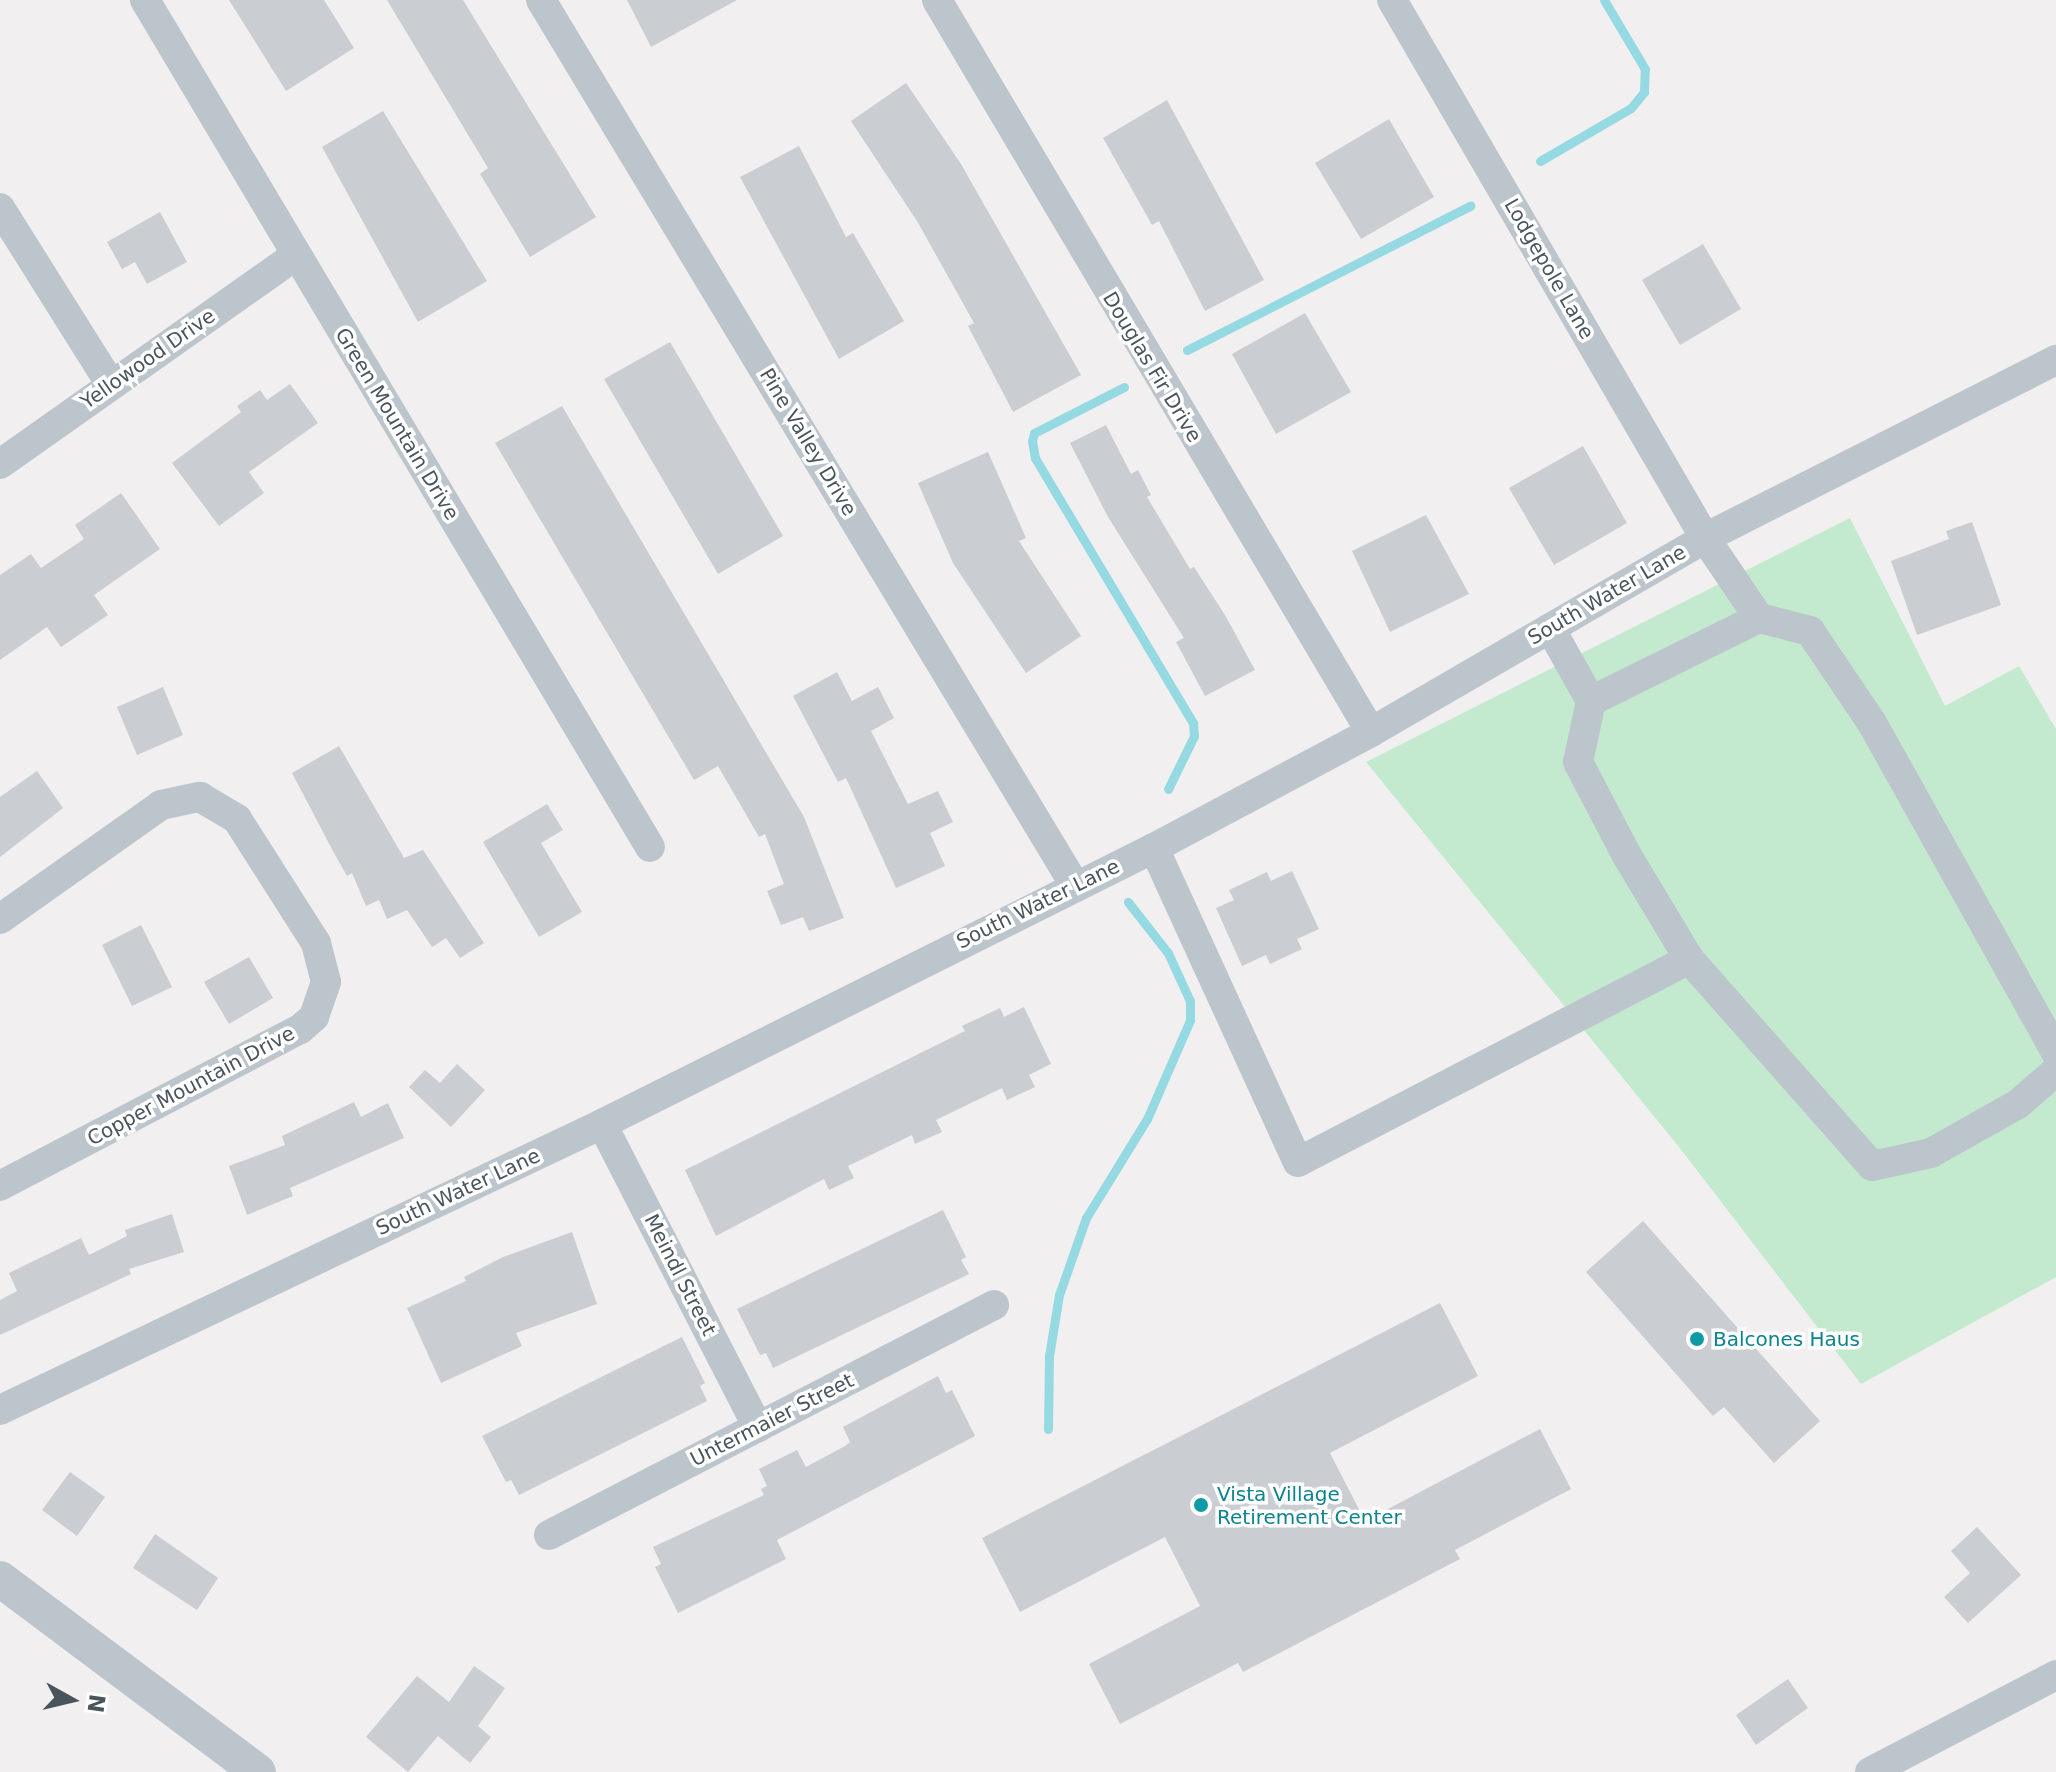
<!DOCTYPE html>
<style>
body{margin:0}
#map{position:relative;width:2056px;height:1772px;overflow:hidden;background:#f2eff0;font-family:"DejaVu Sans",sans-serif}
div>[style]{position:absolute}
.green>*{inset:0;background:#c3eace}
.stream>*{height:9px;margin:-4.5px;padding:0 4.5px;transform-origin:4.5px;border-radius:4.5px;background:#95dae2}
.building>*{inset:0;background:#cacdd1}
.minor>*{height:30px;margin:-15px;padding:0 15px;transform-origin:15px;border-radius:15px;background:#bcc5cb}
.tertiary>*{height:36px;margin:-18px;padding:0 18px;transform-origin:18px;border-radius:18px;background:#bcc5cb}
.dots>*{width:22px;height:22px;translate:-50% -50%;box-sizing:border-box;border:4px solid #fff;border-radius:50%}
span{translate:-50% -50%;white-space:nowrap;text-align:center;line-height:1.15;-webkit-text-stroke:7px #fff;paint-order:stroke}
.street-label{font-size:20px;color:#49545b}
.culture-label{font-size:20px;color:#0d838f}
.left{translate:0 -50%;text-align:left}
.north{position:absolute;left:32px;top:1660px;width:80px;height:80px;-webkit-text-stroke:6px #fff;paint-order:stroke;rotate:98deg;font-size:22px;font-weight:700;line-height:32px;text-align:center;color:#49545b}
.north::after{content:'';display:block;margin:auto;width:28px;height:36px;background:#49545b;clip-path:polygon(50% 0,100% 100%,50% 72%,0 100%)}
</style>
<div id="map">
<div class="green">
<div style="clip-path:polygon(1850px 518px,1945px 706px,2019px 666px,2056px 729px,2056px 1277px,1861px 1384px,1679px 1147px,1366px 762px)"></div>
</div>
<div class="stream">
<div style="left:1540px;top:161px;width:105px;rotate:-30.2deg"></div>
<div style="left:1631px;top:108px;width:21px;rotate:-51deg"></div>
<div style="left:1644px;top:92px;width:23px;rotate:-88deg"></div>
<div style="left:1645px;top:69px;width:80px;rotate:-120.7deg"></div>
<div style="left:1187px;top:350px;width:318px;rotate:-27deg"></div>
<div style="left:1124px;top:387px;width:101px;rotate:152.9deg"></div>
<div style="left:1034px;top:433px;width:8px;rotate:104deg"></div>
<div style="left:1032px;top:441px;width:17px;rotate:80deg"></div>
<div style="left:1035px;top:458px;width:309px;rotate:59.2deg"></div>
<div style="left:1193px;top:723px;width:13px;rotate:86deg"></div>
<div style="left:1194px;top:736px;width:59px;rotate:116.1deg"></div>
<div style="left:1048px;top:1429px;width:73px;rotate:-89.2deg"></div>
<div style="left:1049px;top:1356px;width:62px;rotate:-80.7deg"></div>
<div style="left:1059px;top:1295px;width:82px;rotate:-70.7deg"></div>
<div style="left:1086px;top:1218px;width:116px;rotate:-58.4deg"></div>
<div style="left:1147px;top:1119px;width:108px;rotate:-66.5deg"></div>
<div style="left:1190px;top:1020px;width:19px;rotate:-90deg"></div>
<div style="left:1190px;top:1001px;width:53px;rotate:-114.6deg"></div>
<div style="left:1168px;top:953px;width:65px;rotate:-128.1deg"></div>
</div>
<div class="building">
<div style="clip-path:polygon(229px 0,324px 0,354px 48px,286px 91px)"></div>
<div style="clip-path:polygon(387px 0,463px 0,596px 217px,530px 257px,480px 174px,488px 168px)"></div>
<div style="clip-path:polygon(627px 0,737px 0,651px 47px)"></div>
<div style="clip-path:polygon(906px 83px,961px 164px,1081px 375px,1013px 412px,968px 326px,974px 323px,917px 221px,851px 121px)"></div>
<div style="clip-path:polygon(1167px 100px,1264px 280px,1205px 311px,1159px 221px,1152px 225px,1103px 138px)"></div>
<div style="clip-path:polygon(383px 111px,487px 281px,418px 322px,322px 147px)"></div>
<div style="clip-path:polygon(1389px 119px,1434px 197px,1361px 239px,1315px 163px)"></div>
<div style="clip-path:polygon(799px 146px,846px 237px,853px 233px,904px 321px,839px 359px,740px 177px)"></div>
<div style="clip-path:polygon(160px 212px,187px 262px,147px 284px,135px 262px,122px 269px,107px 242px)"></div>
<div style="clip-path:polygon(1703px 244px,1741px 309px,1680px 345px,1642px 280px)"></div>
<div style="clip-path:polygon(1305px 313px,1351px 392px,1276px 434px,1232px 354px)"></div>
<div style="clip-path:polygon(670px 342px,783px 536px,718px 574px,604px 379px)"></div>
<div style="clip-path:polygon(290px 384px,318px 423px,249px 472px,264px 493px,219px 526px,172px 463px,241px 412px,237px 406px,260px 390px,267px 400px)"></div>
<div style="clip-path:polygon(562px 406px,804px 817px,844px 918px,809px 931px,803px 917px,781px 925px,767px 891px,784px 884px,765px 834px,759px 837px,718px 766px,694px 780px,495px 443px)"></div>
<div style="clip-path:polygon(1106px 425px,1131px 474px,1138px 470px,1151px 495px,1147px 497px,1190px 569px,1194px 567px,1225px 615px,1255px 670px,1205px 696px,1176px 642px,1184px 638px,1108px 517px,1070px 443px)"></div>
<div style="clip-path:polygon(1583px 446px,1627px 523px,1554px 565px,1509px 488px)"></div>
<div style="clip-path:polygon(988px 452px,1026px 538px,1019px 541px,1081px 636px,1026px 673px,953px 563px,918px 483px)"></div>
<div style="clip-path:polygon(121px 493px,160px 549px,94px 595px,108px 615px,61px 647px,47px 627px,0 660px,0 575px,31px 554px,41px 568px,84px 539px,75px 525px)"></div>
<div style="clip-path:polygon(1426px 515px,1469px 594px,1390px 632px,1352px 551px)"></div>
<div style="clip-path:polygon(1972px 522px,2001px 605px,1917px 635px,1891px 561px,1949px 539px,1946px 531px)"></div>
<div style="clip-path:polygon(837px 672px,852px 701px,878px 687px,894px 718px,871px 731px,908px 804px,938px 791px,953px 822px,930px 833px,945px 866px,896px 888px,846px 778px,838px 782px,793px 696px)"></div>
<div style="clip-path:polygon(163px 687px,183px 735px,137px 755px,117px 707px)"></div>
<div style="clip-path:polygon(339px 746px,404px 858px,423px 850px,484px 943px,460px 958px,446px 938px,432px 947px,407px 910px,387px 919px,379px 900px,366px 906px,352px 873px,347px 876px,334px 853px,292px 773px)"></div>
<div style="clip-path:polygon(37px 771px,63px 808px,0 857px,0 797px)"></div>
<div style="clip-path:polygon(547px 804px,563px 830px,541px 843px,582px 912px,539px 937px,483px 842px)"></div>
<div style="clip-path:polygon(1292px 871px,1319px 929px,1297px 939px,1302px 949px,1270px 964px,1266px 955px,1242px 966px,1216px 908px,1234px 900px,1229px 890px,1267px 872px,1271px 881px)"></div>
<div style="clip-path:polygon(141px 925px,172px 987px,132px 1006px,102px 945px)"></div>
<div style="clip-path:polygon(249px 957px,273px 998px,229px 1024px,204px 982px)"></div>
<div style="clip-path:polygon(1024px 1007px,1051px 1064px,1029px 1075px,1035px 1087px,1007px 1100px,1002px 1088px,936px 1120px,942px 1132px,915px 1144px,912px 1135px,848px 1166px,854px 1178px,829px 1190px,824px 1179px,716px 1236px,685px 1170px,965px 1031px,962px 1026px,1000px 1008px,1004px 1017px)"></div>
<div style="clip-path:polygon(457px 1064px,485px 1090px,451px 1127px,409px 1087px,425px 1070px,440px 1083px)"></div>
<div style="clip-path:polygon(354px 1102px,361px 1117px,388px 1103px,404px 1138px,290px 1188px,293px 1196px,247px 1215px,229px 1166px,285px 1145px,282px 1136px)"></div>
<div style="clip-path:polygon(943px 1210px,966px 1257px,961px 1260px,969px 1274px,773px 1368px,766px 1353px,760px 1355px,737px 1309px)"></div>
<div style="clip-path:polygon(172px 1214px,184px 1252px,129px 1269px,131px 1274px,0 1335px,0 1300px,17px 1291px,9px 1273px,81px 1238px,89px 1255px,127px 1236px,125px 1230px)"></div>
<div style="clip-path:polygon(1643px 1221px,1820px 1421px,1774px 1463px,1724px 1407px,1713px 1416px,1586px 1272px)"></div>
<div style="clip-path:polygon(572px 1232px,597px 1304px,516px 1333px,522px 1346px,441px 1383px,407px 1308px,466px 1281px,464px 1277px,503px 1257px)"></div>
<div style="clip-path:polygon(1440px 1303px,1478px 1376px,1330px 1453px,1365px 1521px,1540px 1429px,1571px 1489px,1455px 1550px,1460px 1559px,1243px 1672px,1238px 1663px,1120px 1724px,1089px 1664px,1200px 1606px,1165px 1537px,1020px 1612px,982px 1538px)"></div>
<div style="clip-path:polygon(682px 1337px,705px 1383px,700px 1386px,707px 1401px,519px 1495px,511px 1480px,506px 1482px,482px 1436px)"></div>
<div style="clip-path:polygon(938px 1376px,946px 1393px,952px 1390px,975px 1436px,777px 1540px,786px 1559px,678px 1613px,655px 1567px,661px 1564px,653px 1547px,764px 1495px,761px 1489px,767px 1486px,759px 1469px,797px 1450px,806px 1467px,845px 1446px,850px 1442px,843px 1427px)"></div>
<div style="clip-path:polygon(70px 1472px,105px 1497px,77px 1536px,42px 1510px)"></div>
<div style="clip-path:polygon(1977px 1527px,2021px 1575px,1968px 1623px,1944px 1597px,1970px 1573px,1951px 1551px)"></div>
<div style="clip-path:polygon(155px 1534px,218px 1578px,197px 1610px,133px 1568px)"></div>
<div style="clip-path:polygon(474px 1666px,505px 1688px,478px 1726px,491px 1737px,470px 1763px,438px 1736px,408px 1772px,366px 1737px,417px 1676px,449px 1702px)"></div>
<div style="clip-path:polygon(1788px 1679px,1808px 1708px,1756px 1745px,1736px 1715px)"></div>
</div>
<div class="minor">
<div style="left:145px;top:0;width:986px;rotate:59.2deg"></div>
<div style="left:541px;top:0;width:1032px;rotate:58.91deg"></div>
<div style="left:937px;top:0;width:851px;rotate:59.34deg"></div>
<div style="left:1392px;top:0;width:622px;rotate:59.81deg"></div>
<div style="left:1705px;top:538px;width:97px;rotate:56deg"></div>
<div style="left:1759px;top:618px;width:53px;rotate:14.3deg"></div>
<div style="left:1810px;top:631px;width:111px;rotate:56deg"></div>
<div style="left:1872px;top:723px;width:377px;rotate:60.8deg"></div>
<div style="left:0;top:208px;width:209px;rotate:57.9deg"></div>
<div style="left:0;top:464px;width:362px;rotate:-35.2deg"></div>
<div style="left:1550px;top:628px;width:84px;rotate:60.7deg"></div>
<div style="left:1591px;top:701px;width:62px;rotate:102deg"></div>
<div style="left:1578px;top:762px;width:104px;rotate:62.4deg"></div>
<div style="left:1626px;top:854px;width:122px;rotate:59deg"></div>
<div style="left:1689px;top:959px;width:276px;rotate:48.5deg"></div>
<div style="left:1872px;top:1166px;width:60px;rotate:-12.4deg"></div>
<div style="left:1931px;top:1153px;width:100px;rotate:-29.4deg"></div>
<div style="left:2018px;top:1104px;width:50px;rotate:-41deg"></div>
<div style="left:1591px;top:701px;width:187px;rotate:-26.3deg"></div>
<div style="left:1154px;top:848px;width:345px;rotate:65.4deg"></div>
<div style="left:1298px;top:1162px;width:441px;rotate:-27.4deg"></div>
<div style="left:0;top:919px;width:197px;rotate:-35.3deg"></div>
<div style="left:161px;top:805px;width:40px;rotate:-12deg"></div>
<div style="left:200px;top:797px;width:43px;rotate:30.7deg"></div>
<div style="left:237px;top:819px;width:147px;rotate:57.5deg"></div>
<div style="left:316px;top:943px;width:40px;rotate:75.6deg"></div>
<div style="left:326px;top:982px;width:37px;rotate:109deg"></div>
<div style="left:314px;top:1017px;width:18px;rotate:139deg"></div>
<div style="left:300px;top:1029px;width:339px;rotate:152.4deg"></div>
<div style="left:602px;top:1124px;width:341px;rotate:62.8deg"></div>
<div style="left:0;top:1410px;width:666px;rotate:-25.41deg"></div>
<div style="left:602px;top:1124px;width:617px;rotate:-26.57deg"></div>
<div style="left:1154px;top:848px;width:246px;rotate:-28.1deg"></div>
<div style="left:1371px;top:732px;width:386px;rotate:-30.1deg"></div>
<div style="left:1705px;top:538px;width:394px;rotate:-26.9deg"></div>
<div style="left:549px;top:1535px;width:501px;rotate:-27.33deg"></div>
<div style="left:1870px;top:1772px;width:210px;rotate:-27.5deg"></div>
</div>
<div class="tertiary">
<div style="left:0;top:1579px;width:322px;rotate:36.8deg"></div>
</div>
<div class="dots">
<div style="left:1697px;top:1339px;background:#0f9aa8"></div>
<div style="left:1201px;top:1505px;background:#0f9aa8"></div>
</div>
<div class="street-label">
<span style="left:1549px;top:269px;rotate:60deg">Lodgepole Lane</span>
<span style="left:148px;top:359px;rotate:-35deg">Yellowood Drive</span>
<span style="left:1152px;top:367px;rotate:59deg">Douglas Fir Drive</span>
<span style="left:397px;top:424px;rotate:59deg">Green Mountain Drive</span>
<span style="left:808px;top:442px;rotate:59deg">Pine Valley Drive</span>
<span style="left:1607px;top:595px;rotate:-30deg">South Water Lane</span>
<span style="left:1038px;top:904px;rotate:-26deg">South Water Lane</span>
<span style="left:191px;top:1086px;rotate:-28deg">Copper Mountain Drive</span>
<span style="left:458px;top:1192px;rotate:-25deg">South Water Lane</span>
<span style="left:680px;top:1275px;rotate:63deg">Meindl Street</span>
<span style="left:772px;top:1420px;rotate:-27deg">Untermaier Street</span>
</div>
<div class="culture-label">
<span class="left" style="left:1713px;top:1339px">Balcones Haus</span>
<span class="left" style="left:1217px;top:1506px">Vista Village<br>Retirement Center</span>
</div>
<div class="north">N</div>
</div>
